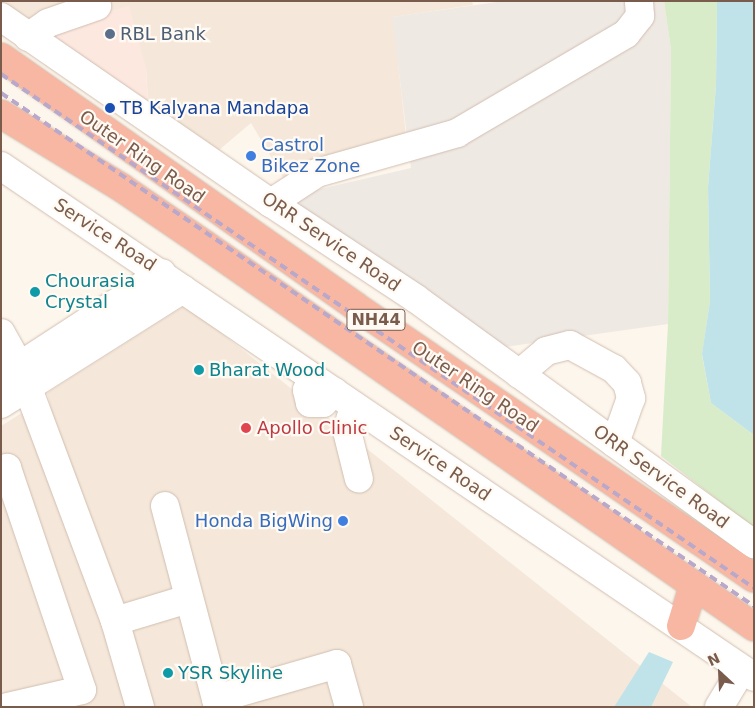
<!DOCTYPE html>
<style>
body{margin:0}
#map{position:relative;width:755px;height:708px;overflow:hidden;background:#fdf6ec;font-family:"DejaVu Sans",sans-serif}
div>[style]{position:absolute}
.residential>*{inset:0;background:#f5e8da}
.commercial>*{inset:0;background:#fde8e0}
.industrial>*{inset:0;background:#efe9e4}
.green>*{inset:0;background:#d8ecc9}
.water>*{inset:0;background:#bfe3e8}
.roads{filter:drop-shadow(0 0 1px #d1beb0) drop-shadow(0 0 1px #d1beb0)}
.minor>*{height:28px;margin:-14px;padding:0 14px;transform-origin:14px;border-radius:14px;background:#fff}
.highway>*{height:28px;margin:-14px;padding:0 14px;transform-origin:14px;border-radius:14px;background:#f7b7a3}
.rail>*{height:4px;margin-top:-2px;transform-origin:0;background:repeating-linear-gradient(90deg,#b9a8c9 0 8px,transparent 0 13px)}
.dots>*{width:14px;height:14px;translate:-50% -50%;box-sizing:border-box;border:2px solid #fffaf3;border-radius:50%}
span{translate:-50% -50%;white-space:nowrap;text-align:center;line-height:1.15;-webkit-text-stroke:4.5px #fffaf3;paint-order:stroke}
.shield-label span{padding:1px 4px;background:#fffaf3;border:1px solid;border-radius:4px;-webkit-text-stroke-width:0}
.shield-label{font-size:16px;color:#7a5c4d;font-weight:700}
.service-label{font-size:18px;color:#4e5e75}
.left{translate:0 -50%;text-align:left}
.transit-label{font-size:18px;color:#164399}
.shop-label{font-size:18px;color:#366cbe}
.right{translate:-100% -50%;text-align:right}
.street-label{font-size:18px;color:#7a5c4d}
.culture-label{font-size:18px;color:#0d838f}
.health-label{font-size:18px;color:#be3a42}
.frame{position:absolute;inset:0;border:2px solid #7a5c4d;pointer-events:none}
.north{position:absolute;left:695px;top:648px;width:50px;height:50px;-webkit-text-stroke:4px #fffaf3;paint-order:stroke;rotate:335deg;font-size:14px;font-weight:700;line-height:20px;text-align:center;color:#7a5c4d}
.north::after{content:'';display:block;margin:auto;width:18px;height:22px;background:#7a5c4d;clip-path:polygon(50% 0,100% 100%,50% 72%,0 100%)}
</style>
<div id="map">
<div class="residential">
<div style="clip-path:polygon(472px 1px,473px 5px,393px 17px,406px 135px,284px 179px,251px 123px,219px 150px,148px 101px,146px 69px,50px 36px,1px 2px)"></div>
<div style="clip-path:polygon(186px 305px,692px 707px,1px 707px,1px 426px,25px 411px,105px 622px,47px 393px)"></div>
</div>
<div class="commercial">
<div style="clip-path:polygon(129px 6px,146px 69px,148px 101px,50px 36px,93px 16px)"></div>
</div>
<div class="industrial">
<div style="clip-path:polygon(504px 1px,664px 1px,671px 50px,668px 324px,498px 348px,289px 207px,307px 192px,411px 168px,392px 17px)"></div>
</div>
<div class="green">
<div style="clip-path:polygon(664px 1px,717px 1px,716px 85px,708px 187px,710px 301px,702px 355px,711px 403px,754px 435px,754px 528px,661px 456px,668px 324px,671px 50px)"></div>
</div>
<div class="water">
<div style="clip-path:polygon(717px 1px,754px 1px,754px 435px,711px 403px,702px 354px,710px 301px,708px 187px,716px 85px)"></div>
<div style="clip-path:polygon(649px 652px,673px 662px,651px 707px,614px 707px)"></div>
</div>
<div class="roads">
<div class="minor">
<div style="left:1px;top:17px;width:328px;rotate:34.6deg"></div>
<div style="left:271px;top:203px;width:173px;rotate:33.4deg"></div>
<div style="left:415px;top:298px;width:419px;rotate:36deg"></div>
<div style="left:28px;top:37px;width:24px;rotate:-35deg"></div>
<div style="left:48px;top:23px;width:52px;rotate:-19.1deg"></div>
<div style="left:1px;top:166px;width:910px;rotate:34.16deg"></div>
<div style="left:271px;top:203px;width:55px;rotate:-33.1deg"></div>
<div style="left:317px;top:173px;width:146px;rotate:-15.9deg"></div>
<div style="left:457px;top:133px;width:196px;rotate:-30.4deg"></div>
<div style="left:626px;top:34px;width:23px;rotate:-52deg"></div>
<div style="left:640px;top:16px;width:15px;rotate:-94deg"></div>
<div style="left:1px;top:333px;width:39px;rotate:61deg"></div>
<div style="left:20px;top:367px;width:271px;rotate:69.5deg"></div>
<div style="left:115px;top:621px;width:90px;rotate:73.8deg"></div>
<div style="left:519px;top:374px;width:35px;rotate:-40deg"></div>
<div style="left:546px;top:351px;width:25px;rotate:-14deg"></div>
<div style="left:570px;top:345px;width:50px;rotate:28.6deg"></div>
<div style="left:614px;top:369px;width:19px;rotate:47deg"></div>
<div style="left:627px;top:383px;width:16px;rotate:75deg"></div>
<div style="left:631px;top:398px;width:48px;rotate:109.6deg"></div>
<div style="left:1px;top:378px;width:192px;rotate:-33.1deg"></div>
<div style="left:314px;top:378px;width:14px;rotate:120deg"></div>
<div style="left:307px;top:390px;width:13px;rotate:77deg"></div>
<div style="left:310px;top:403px;width:13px"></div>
<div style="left:323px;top:403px;width:16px;rotate:-45deg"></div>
<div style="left:1px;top:404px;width:215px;rotate:-32.3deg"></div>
<div style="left:354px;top:406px;width:26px;rotate:106deg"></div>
<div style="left:347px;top:431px;width:49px;rotate:76deg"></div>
<div style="left:1px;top:471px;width:7px;rotate:-27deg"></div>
<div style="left:7px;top:468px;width:234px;rotate:71.3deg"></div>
<div style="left:82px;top:690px;width:76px;rotate:167.1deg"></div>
<div style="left:165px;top:506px;width:208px;rotate:75.2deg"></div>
<div style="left:115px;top:621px;width:76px;rotate:-16.8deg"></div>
<div style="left:216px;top:699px;width:126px;rotate:-16.1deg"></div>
<div style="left:337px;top:664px;width:45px;rotate:74.4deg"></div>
<div style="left:719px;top:707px;width:44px;rotate:-58.8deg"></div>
</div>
<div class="highway">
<div style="left:1px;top:57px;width:433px;rotate:35.1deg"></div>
<div style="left:355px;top:306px;width:483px;rotate:34.3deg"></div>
<div style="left:1px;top:114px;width:142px;rotate:31.4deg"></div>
<div style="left:122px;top:188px;width:99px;rotate:34.3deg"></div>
<div style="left:204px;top:244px;width:670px;rotate:34.85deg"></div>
<div style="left:681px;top:626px;width:41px;rotate:-72.9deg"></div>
</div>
</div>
<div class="rail">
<div style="left:1px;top:74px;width:912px;rotate:34.32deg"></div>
<div style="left:1px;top:93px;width:911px;rotate:34.27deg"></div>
</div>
<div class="dots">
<div style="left:110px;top:34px;background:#5c6f8a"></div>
<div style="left:110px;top:108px;background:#1a4fb4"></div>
<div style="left:251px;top:156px;background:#3f7fe0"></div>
<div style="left:35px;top:292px;background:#0f9aa8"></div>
<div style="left:199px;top:370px;background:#0f9aa8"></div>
<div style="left:246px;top:428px;background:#e0444e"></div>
<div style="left:343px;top:521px;background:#3f7fe0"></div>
<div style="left:168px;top:673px;background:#0f9aa8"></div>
</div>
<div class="shield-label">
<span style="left:376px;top:320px">NH44</span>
</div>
<div class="service-label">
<span class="left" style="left:120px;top:34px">RBL Bank</span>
</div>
<div class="transit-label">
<span class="left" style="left:120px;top:108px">TB Kalyana Mandapa</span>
</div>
<div class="shop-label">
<span class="left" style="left:261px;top:156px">Castrol<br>Bikez Zone</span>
<span class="right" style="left:333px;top:521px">Honda BigWing</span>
</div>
<div class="street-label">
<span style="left:142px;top:157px;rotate:35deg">Outer Ring Road</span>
<span style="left:105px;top:235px;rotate:33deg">Service Road</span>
<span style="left:331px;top:242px;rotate:34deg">ORR Service Road</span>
<span style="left:475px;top:387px;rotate:34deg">Outer Ring Road</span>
<span style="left:440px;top:464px;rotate:34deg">Service Road</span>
<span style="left:661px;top:477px;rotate:36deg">ORR Service Road</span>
</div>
<div class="culture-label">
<span class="left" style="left:45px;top:292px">Chourasia<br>Crystal</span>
<span class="left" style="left:209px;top:370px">Bharat Wood</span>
<span class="left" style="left:178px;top:673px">YSR Skyline</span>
</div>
<div class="health-label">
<span class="left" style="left:257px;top:428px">Apollo Clinic</span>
</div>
<div class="frame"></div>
<div class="north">N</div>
</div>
